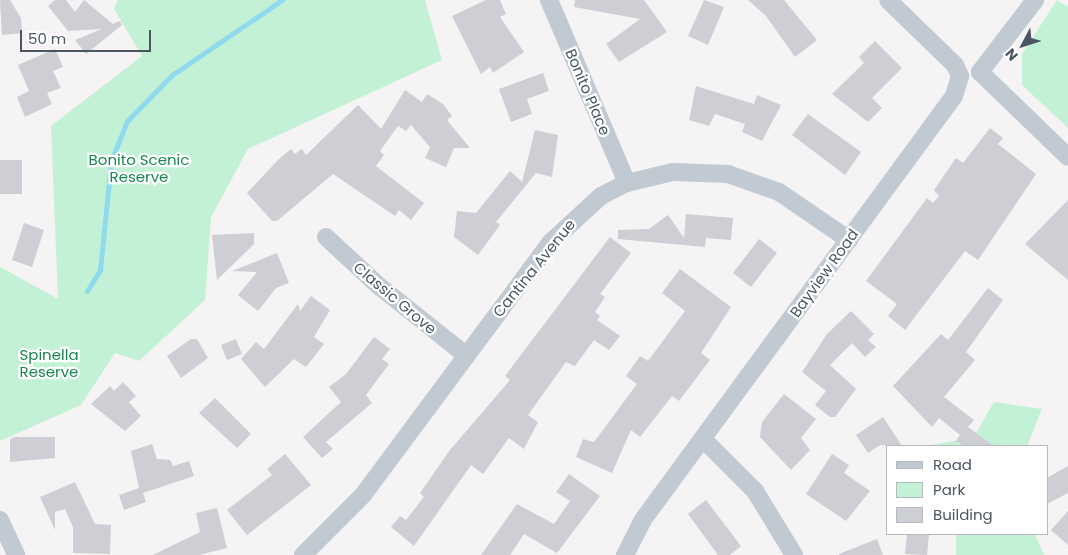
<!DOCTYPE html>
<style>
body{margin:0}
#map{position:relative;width:1068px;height:555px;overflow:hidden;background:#f5f3f3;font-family:Poppins,sans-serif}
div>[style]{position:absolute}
.green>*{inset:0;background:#c3f1d5}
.stream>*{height:5px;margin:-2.5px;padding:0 2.5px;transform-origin:2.5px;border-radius:2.5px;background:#90daee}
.building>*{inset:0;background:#cdcfd5}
.street>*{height:18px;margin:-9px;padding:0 9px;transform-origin:9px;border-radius:9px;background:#c1cad2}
span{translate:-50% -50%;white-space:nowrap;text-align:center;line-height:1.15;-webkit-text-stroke:4.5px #fff;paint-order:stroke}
.street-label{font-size:15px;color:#4a5661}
.park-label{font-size:15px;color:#17864f}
.legend{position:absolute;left:886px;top:445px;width:162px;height:90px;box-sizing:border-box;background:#fff;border:1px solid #b7bbc0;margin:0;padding:6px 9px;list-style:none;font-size:15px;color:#4a5661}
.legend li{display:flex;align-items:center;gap:10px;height:25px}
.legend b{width:25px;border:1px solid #b7bbc0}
.north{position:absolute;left:998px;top:20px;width:50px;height:50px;-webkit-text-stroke:4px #fff;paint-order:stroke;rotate:230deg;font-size:14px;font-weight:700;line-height:20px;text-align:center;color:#4a5661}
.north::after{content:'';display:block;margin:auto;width:18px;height:22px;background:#4a5661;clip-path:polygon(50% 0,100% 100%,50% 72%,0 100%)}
.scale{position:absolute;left:20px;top:30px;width:131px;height:22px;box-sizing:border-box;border:2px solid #4a5661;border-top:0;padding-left:6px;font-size:15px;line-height:18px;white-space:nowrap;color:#4a5661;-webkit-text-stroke:4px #fff;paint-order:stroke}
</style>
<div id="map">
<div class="green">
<div style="clip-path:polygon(118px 0,425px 0,442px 60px,248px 149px,211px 217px,205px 300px,139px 361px,115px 353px,81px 405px,0 441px,0 267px,58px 299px,51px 126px,142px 56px,114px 9px)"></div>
<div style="clip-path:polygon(1057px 0,1068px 7px,1068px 128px,1022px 85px,1022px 54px)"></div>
<div style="clip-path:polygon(994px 402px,1042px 409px,1027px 446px,926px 446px,974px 437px)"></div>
<div style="clip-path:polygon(956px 534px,1035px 534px,1044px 555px,956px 555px)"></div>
</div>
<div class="stream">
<div style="left:87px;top:291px;width:25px;rotate:-58deg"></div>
<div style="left:100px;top:270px;width:110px;rotate:-84.2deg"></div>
<div style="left:111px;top:161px;width:43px;rotate:-68.2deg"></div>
<div style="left:127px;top:121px;width:64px;rotate:-45.6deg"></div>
<div style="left:172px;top:75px;width:133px;rotate:-34.3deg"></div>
</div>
<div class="building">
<div style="clip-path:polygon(0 0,10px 0,21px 18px,22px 33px,2px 35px)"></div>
<div style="clip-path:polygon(55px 0,66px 0,75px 12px,84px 0,113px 24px,120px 21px,122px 25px,86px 54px,75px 40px,102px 29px,68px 31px,48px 6px)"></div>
<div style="clip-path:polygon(486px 0,500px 0,506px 14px,500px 17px,524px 52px,493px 73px,490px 67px,481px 74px,452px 16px)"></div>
<div style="clip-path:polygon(575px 0,644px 0,667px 32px,619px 62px,606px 44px,640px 19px,574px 7px)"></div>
<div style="clip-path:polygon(704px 0,724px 7px,708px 45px,688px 36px)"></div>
<div style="clip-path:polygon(748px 0,784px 0,817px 40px,795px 57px,766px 16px)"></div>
<div style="clip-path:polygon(875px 41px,902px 68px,872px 98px,882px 108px,868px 122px,832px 94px,864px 63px,859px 57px)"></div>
<div style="clip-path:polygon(55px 49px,63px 67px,53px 71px,61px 88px,47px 93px,52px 104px,25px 117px,17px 97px,29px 91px,18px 65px)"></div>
<div style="clip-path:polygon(543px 73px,549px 91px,527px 99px,532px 114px,511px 122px,499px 89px)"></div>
<div style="clip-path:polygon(696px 86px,754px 104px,757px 95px,781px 105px,762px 141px,742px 132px,745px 124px,715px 114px,709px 126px,689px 120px)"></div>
<div style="clip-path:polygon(405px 90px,422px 102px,427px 94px,443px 104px,452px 116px,447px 120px,470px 148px,454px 148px,446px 167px,425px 158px,430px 147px,411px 125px,406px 131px,398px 126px,380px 151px,384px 155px,376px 166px,424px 203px,411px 220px,399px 210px,395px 216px,333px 174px,277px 221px,272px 221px,247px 193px,278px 160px,291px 149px,295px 154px,302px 149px,306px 155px,358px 105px,381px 129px)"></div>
<div style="clip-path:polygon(808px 114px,861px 152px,845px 175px,792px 135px)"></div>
<div style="clip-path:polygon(990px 128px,1003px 138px,998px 144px,1036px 174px,978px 260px,965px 251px,905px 330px,888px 316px,897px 304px,866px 281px,927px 198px,933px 203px,939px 196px,934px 190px,956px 158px,963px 163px)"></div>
<div style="clip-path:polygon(535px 130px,558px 135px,552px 177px,536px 173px,496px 222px,500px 225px,478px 255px,454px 237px,457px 211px,476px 213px,510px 171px,522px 182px)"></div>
<div style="clip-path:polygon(0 160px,22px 160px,22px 194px,0 194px)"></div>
<div style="clip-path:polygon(1068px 200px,1068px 280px,1025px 244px)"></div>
<div style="clip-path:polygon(686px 214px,733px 218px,731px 240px,706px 238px,705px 247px,618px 239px,618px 230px,649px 229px,668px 215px,684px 238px)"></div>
<div style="clip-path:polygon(24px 223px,44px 230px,32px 267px,12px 260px)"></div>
<div style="clip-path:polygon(254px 233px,254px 244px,217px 280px,212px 235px)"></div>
<div style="clip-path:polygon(610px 237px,631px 253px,600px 294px,605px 297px,595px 312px,600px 316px,597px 320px,620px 336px,609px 350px,594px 340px,575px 366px,566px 362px,528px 415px,538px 422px,524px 449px,509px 438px,483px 474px,471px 465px,414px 546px,391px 527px,400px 516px,406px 520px,424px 497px,420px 493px,450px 450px,510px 380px,505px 376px)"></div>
<div style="clip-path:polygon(759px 239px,777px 253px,751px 287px,733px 273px)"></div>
<div style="clip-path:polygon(277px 253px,289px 283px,276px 288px,258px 311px,238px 295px,257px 272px,232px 271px)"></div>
<div style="clip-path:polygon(680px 269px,731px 307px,701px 353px,710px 360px,679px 401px,672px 396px,640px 437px,631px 430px,612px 473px,576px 457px,583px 439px,594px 442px,637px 384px,626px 376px,640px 356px,648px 361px,685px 311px,662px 293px)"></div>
<div style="clip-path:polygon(988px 288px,1003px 300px,966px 352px,975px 360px,944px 397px,974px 420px,968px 427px,994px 446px,964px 446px,956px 441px,960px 435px,939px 418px,932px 427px,893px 386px,941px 334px,948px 340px)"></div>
<div style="clip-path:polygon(311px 296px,330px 310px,314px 337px,324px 344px,306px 367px,294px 359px,265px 387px,241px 359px,256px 342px,264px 349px,298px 304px,300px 311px)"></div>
<div style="clip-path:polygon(851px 311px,874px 334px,868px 340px,876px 347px,865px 357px,852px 343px,830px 365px,856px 389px,835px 417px,830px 417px,815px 405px,826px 391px,802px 372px,827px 334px)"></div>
<div style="clip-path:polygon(374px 337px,390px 349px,382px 359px,389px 364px,366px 395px,372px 403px,326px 442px,333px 449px,322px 458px,303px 437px,341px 402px,329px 387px,346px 374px)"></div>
<div style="clip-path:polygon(191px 339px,197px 339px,208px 358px,181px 378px,167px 356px)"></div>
<div style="clip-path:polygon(236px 339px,242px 354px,227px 360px,221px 345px)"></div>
<div style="clip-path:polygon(123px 382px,136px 396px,129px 402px,141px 416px,125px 431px,91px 404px,110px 386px,114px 391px)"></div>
<div style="clip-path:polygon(784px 394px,816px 419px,801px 438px,810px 450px,791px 470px,760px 437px,762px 422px)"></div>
<div style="clip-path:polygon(215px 398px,251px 434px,237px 448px,199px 413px)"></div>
<div style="clip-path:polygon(883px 417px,902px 446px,880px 445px,868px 453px,856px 435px)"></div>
<div style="clip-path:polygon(15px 437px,55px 437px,55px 458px,10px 462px,10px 439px)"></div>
<div style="clip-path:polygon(152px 444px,157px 459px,170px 460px,173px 466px,189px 461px,194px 476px,143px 493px,146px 502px,124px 510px,119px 495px,139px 488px,131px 451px)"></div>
<div style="clip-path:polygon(285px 454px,311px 485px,247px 535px,227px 510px,272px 475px,267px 469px)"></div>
<div style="clip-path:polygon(832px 454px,849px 465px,844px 473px,870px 491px,846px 521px,806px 494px)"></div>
<div style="clip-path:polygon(1068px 466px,1068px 493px,1047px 504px,1047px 478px)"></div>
<div style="clip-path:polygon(569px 474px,600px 496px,557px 553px,524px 534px,510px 555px,481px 555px,517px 504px,554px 524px,570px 501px,556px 492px)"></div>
<div style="clip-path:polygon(75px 482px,95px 524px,111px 525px,110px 554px,73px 553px,73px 527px,65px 509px,55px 512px,55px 530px,40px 497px)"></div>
<div style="clip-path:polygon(706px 500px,741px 546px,730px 555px,718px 555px,688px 514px)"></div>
<div style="clip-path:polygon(217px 508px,227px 548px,199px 555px,153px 555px,200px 532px,196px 513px)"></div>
<div style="clip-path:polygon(1068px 511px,1068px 545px,1051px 530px)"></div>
<div style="clip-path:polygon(907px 534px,929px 534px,927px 555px,905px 554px)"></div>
<div style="clip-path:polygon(877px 539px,883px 555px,839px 555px,839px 554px)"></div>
</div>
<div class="street">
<div style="left:549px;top:0;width:199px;rotate:66.9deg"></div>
<div style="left:980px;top:72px;width:122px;rotate:44deg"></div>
<div style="left:980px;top:72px;width:91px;rotate:-52.6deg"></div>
<div style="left:326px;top:237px;width:72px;rotate:42.8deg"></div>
<div style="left:379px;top:286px;width:112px;rotate:38.5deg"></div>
<div style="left:703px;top:439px;width:74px;rotate:45deg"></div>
<div style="left:755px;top:491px;width:75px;rotate:58.6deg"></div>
<div style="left:0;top:520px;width:38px;rotate:65deg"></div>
<div style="left:303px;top:555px;width:85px;rotate:-45deg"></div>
<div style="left:363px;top:495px;width:315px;rotate:-53.4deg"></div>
<div style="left:551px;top:242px;width:68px;rotate:-42.6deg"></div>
<div style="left:601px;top:196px;width:29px;rotate:-27deg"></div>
<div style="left:627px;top:183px;width:47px;rotate:-13.4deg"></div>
<div style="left:673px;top:172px;width:55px;rotate:2.1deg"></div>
<div style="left:728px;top:174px;width:54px;rotate:19.4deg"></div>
<div style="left:779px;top:192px;width:85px;rotate:34.4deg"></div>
<div style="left:625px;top:555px;width:38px;rotate:-63deg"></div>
<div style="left:642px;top:521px;width:527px;rotate:-53.72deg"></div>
<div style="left:954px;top:96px;width:21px;rotate:-73deg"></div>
<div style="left:960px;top:76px;width:12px;rotate:-114deg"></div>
<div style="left:955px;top:65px;width:93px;rotate:-135.9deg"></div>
</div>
<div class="street-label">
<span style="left:588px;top:92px;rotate:67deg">Bonito Place</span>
<span style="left:534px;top:268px;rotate:-51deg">Cantina Avenue</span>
<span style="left:824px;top:273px;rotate:-54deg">Bayview Road</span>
<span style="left:395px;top:298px;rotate:40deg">Classic Grove</span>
</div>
<div class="park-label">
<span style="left:139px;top:168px">Bonito Scenic<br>Reserve</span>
<span style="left:49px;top:363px">Spinella<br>Reserve</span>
</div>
<ul class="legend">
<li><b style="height:6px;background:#c1cad2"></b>Road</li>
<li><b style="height:14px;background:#c3f1d5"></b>Park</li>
<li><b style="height:14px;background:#cdcfd5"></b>Building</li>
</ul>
<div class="north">N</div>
<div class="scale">50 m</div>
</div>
